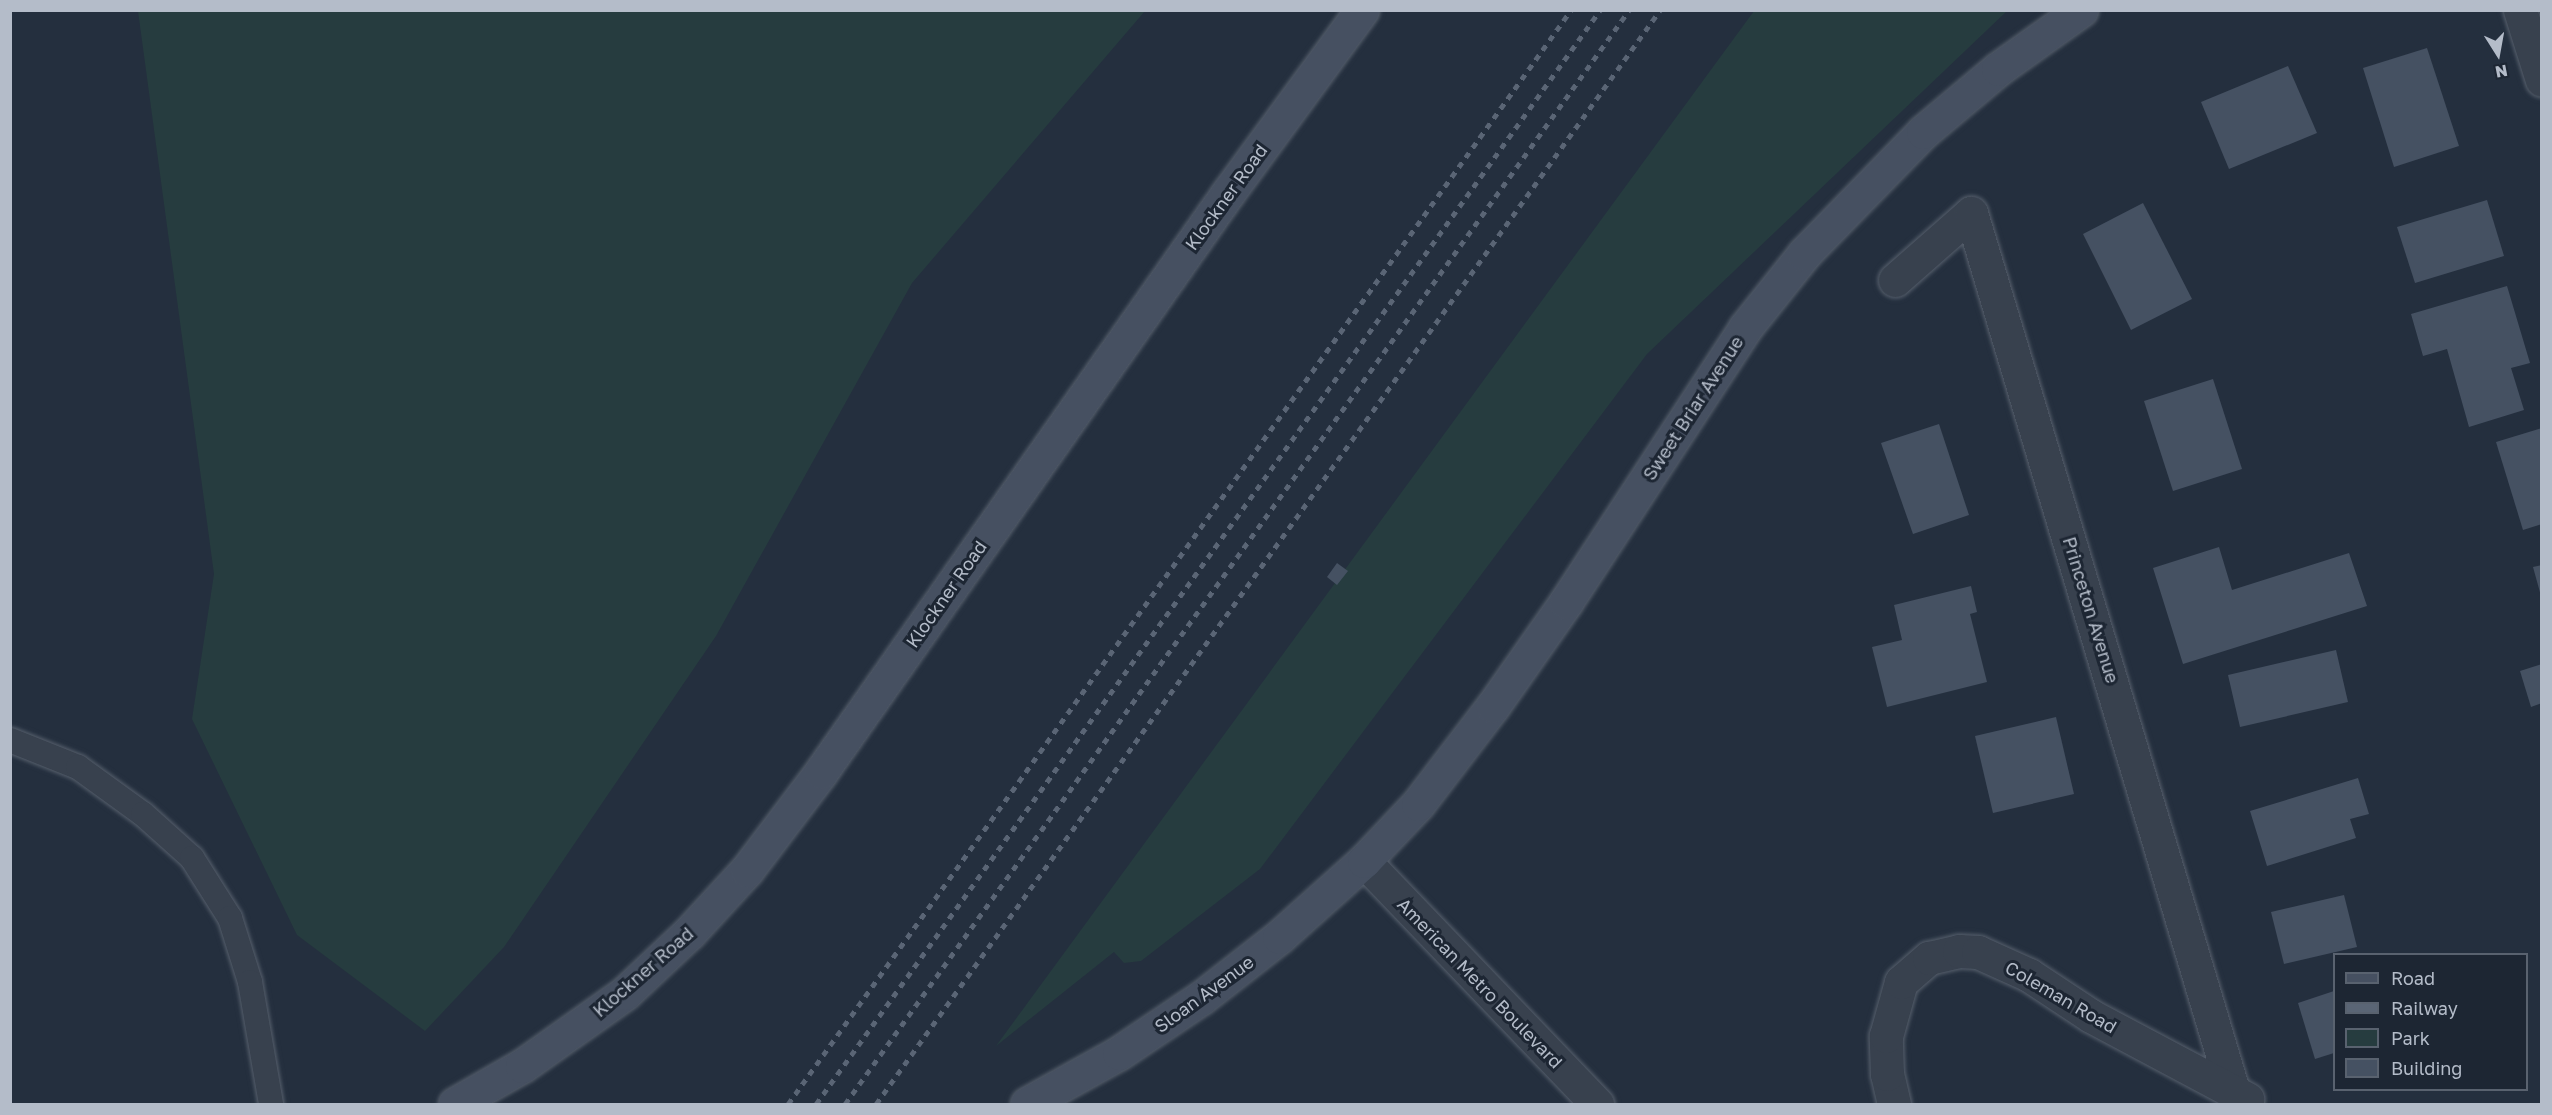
<!DOCTYPE html>
<style>
body{margin:0}
#map{position:relative;width:2552px;height:1115px;overflow:hidden;background:#242f3e;font-family:"Golos Text",sans-serif}
div>[style]{position:absolute}
.green>*{inset:0;background:#263c3f}
.building>*{inset:0;background:#455162}
.roads{filter:drop-shadow(0 0 2px #565f6c) drop-shadow(0 0 2px #565f6c)}
.lane>*{height:24px;margin:-12px;padding:0 12px;transform-origin:12px;border-radius:12px;background:#38414e}
.street>*{height:33px;margin:-16.5px;padding:0 16.5px;transform-origin:16.5px;border-radius:16.5px;background:#38414e}
.secondary>*{height:33px;margin:-16.5px;padding:0 16.5px;transform-origin:16.5px;border-radius:16.5px;background:#465061}
.rail>*{height:4.5px;margin-top:-2.25px;transform-origin:0;background:repeating-linear-gradient(90deg,#5a6575 0 6px,transparent 0 12px)}
span{translate:-50% -50%;white-space:nowrap;text-align:center;line-height:1.15;-webkit-text-stroke:6px #1d2633;paint-order:stroke}
.street-label{font-size:18px;color:#b4bcc9}
.frame{position:absolute;inset:0;border:12px solid #b4bcc9;pointer-events:none}
.legend{position:absolute;left:2333px;top:953px;width:195px;height:138px;box-sizing:border-box;background:#1d2633;border:2px solid #59626f;margin:0;padding:8px 10px;list-style:none;font-size:18px;color:#b4bcc9}
.legend li{display:flex;align-items:center;gap:12px;height:30px}
.legend b{width:30px;border:2px solid #59626f}
.north{position:absolute;left:2468px;top:24px;width:60px;height:60px;-webkit-text-stroke:4px #1d2633;paint-order:stroke;rotate:169deg;font-size:16px;font-weight:700;line-height:24px;text-align:center;color:#b4bcc9}
.north::after{content:'';display:block;margin:auto;width:21px;height:27px;background:#b4bcc9;clip-path:polygon(50% 0,100% 100%,50% 72%,0 100%)}
</style>
<div id="map">
<div class="green">
<div style="clip-path:polygon(138px 11px,1145px 11px,912px 283px,716px 636px,504px 947px,425px 1031px,297px 935px,192px 719px,214px 574px)"></div>
<div style="clip-path:polygon(1754px 11px,2007px 11px,1647px 354px,1260px 869px,1141px 961px,1124px 963px,1114px 952px,996px 1046px)"></div>
</div>
<div class="building">
<div style="clip-path:polygon(2427px 48px,2459px 146px,2394px 167px,2363px 68px)"></div>
<div style="clip-path:polygon(2288px 66px,2317px 133px,2229px 169px,2201px 102px)"></div>
<div style="clip-path:polygon(2487px 200px,2504px 256px,2415px 283px,2397px 227px)"></div>
<div style="clip-path:polygon(2143px 203px,2192px 299px,2131px 330px,2083px 234px)"></div>
<div style="clip-path:polygon(2507px 286px,2530px 363px,2511px 368px,2524px 410px,2469px 427px,2447px 349px,2423px 356px,2411px 314px)"></div>
<div style="clip-path:polygon(2213px 379px,2242px 469px,2173px 491px,2144px 401px)"></div>
<div style="clip-path:polygon(1939px 424px,1969px 515px,1913px 534px,1881px 443px)"></div>
<div style="clip-path:polygon(2542px 428px,2542px 524px,2523px 530px,2496px 442px)"></div>
<div style="clip-path:polygon(2219px 547px,2232px 590px,2349px 553px,2367px 606px,2183px 664px,2153px 568px)"></div>
<div style="clip-path:polygon(1337px 563px,1348px 571px,1337px 585px,1327px 577px)"></div>
<div style="clip-path:polygon(2542px 565px,2542px 595px,2541px 596px,2533px 567px)"></div>
<div style="clip-path:polygon(1971px 586px,1977px 612px,1970px 614px,1987px 682px,1887px 707px,1872px 647px,1902px 640px,1894px 605px)"></div>
<div style="clip-path:polygon(2336px 650px,2348px 702px,2240px 727px,2228px 675px)"></div>
<div style="clip-path:polygon(2542px 664px,2542px 703px,2531px 707px,2520px 671px)"></div>
<div style="clip-path:polygon(2056px 717px,2074px 794px,1993px 813px,1975px 736px)"></div>
<div style="clip-path:polygon(2358px 778px,2369px 814px,2350px 819px,2356px 838px,2267px 866px,2250px 811px)"></div>
<div style="clip-path:polygon(2344px 895px,2357px 947px,2284px 964px,2271px 912px)"></div>
<div style="clip-path:polygon(2334px 991px,2334px 1053px,2315px 1059px,2298px 1003px)"></div>
</div>
<div class="roads">
<div class="lane">
<div style="left:10px;top:740px;width:73px;rotate:21.7deg"></div>
<div style="left:78px;top:767px;width:80px;rotate:35.9deg"></div>
<div style="left:143px;top:814px;width:66px;rotate:41.9deg"></div>
<div style="left:192px;top:858px;width:71px;rotate:57.7deg"></div>
<div style="left:230px;top:918px;width:67px;rotate:72.6deg"></div>
<div style="left:250px;top:982px;width:124px;rotate:80.2deg"></div>
</div>
<div class="street">
<div style="left:2520px;top:10px;width:73px;rotate:72.6deg"></div>
<div style="left:1895px;top:280px;width:101px;rotate:-41.4deg"></div>
<div style="left:1971px;top:213px;width:930px;rotate:73.38deg"></div>
<div style="left:1364px;top:861px;width:337px;rotate:46.2deg"></div>
<div style="left:1894px;top:1104px;width:31px;rotate:-103deg"></div>
<div style="left:1887px;top:1074px;width:38px;rotate:-92deg"></div>
<div style="left:1886px;top:1036px;width:56px;rotate:-74.5deg"></div>
<div style="left:1901px;top:982px;width:37px;rotate:-41deg"></div>
<div style="left:1929px;top:958px;width:31px;rotate:-13deg"></div>
<div style="left:1959px;top:951px;width:19px;rotate:3deg"></div>
<div style="left:1978px;top:952px;width:56px;rotate:24.3deg"></div>
<div style="left:2029px;top:975px;width:74px;rotate:33.5deg"></div>
<div style="left:2091px;top:1016px;width:177px;rotate:28deg"></div>
</div>
<div class="secondary">
<div style="left:455px;top:1104px;width:77px;rotate:-29.6deg"></div>
<div style="left:522px;top:1066px;width:126px;rotate:-35.3deg"></div>
<div style="left:625px;top:993px;width:88px;rotate:-43.2deg"></div>
<div style="left:689px;top:933px;width:86px;rotate:-47.4deg"></div>
<div style="left:747px;top:870px;width:123px;rotate:-52.9deg"></div>
<div style="left:821px;top:772px;width:708px;rotate:-54.9deg"></div>
<div style="left:1228px;top:193px;width:227px;rotate:-53.8deg"></div>
<div style="left:1027px;top:1104px;width:105px;rotate:-29deg"></div>
<div style="left:1119px;top:1053px;width:99px;rotate:-33.9deg"></div>
<div style="left:1201px;top:998px;width:99px;rotate:-38deg"></div>
<div style="left:1279px;top:937px;width:114px;rotate:-41.8deg"></div>
<div style="left:1364px;top:861px;width:79px;rotate:-46.5deg"></div>
<div style="left:1418px;top:804px;width:123px;rotate:-52.6deg"></div>
<div style="left:1493px;top:706px;width:127px;rotate:-54.9deg"></div>
<div style="left:1566px;top:602px;width:327px;rotate:-56.8deg"></div>
<div style="left:1745px;top:328px;width:95px;rotate:-51.4deg"></div>
<div style="left:1804px;top:254px;width:170px;rotate:-45.7deg"></div>
<div style="left:1923px;top:132px;width:98px;rotate:-40deg"></div>
<div style="left:1998px;top:69px;width:102px;rotate:-35.4deg"></div>
</div>
</div>
<div class="rail">
<div style="left:788px;top:1104px;width:1345px;rotate:-54.41deg"></div>
<div style="left:816px;top:1104px;width:1346px;rotate:-54.37deg"></div>
<div style="left:845px;top:1104px;width:1346px;rotate:-54.37deg"></div>
<div style="left:876px;top:1104px;width:1346px;rotate:-54.37deg"></div>
</div>
<div class="street-label">
<span style="left:1226px;top:197px;rotate:-54deg">Klockner Road</span>
<span style="left:1693px;top:408px;rotate:-57deg">Sweet Briar Avenue</span>
<span style="left:946px;top:594px;rotate:-55deg">Klockner Road</span>
<span style="left:2091px;top:610px;rotate:73deg">Princeton Avenue</span>
<span style="left:643px;top:972px;rotate:-41deg">Klockner Road</span>
<span style="left:1480px;top:983px;rotate:46deg">American Metro Boulevard</span>
<span style="left:1204px;top:994px;rotate:-36deg">Sloan Avenue</span>
<span style="left:2061px;top:997px;rotate:30deg">Coleman Road</span>
</div>
<div class="frame"></div>
<ul class="legend">
<li><b style="height:8px;background:#465061"></b>Road</li>
<li><b style="height:8px;background:#5a6575"></b>Railway</li>
<li><b style="height:16px;background:#263c3f"></b>Park</li>
<li><b style="height:16px;background:#455162"></b>Building</li>
</ul>
<div class="north">N</div>
</div>
